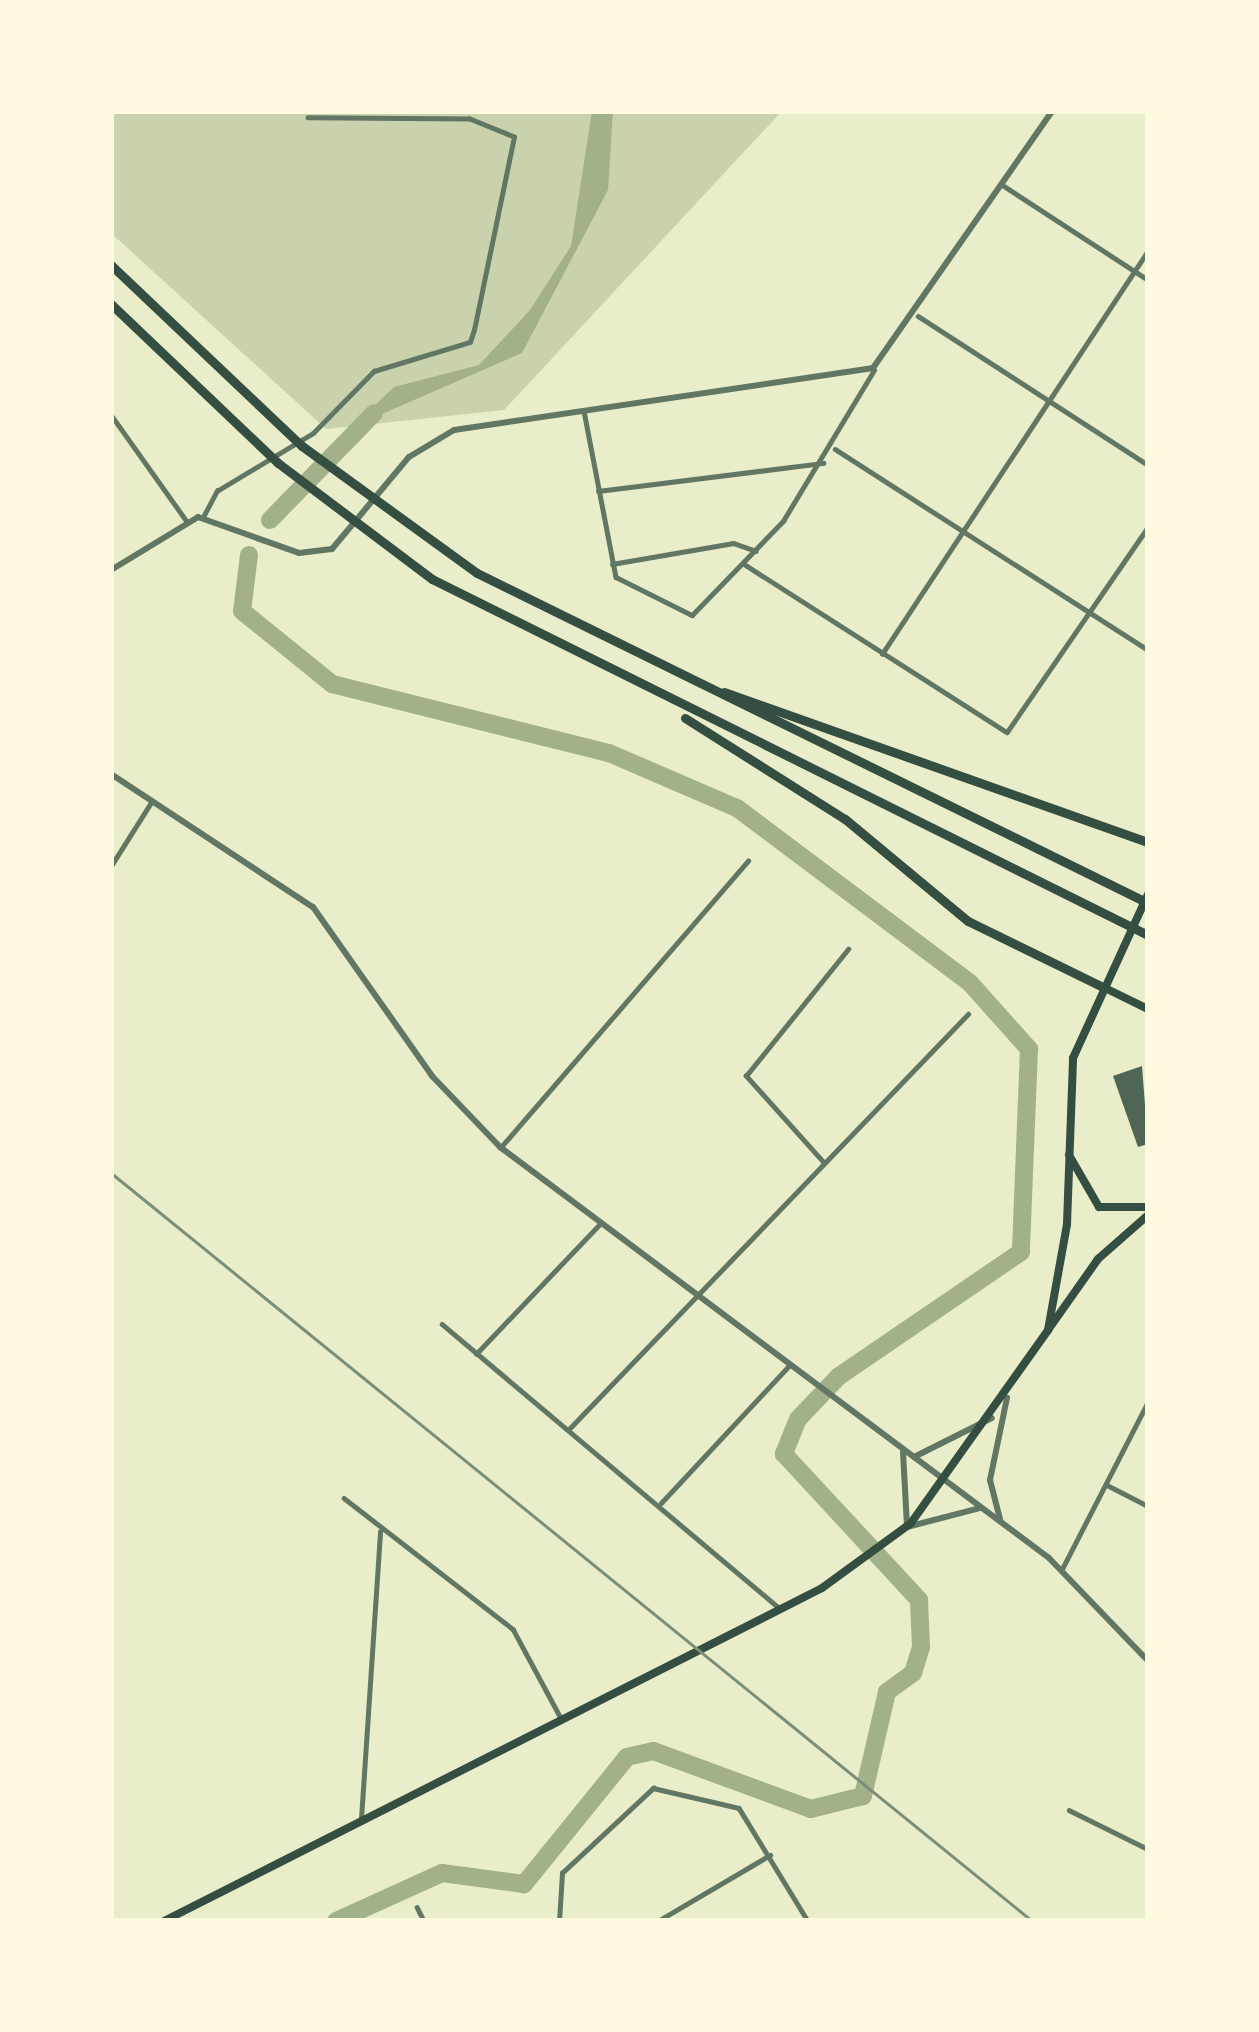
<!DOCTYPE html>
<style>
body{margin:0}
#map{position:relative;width:1259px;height:2032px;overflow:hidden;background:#e9edc9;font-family:"Space Grotesk",sans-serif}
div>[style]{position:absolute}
.green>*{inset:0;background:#cad2ad}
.water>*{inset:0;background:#a3b18a}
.river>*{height:18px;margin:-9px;padding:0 9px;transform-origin:9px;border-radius:9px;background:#a3b18a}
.building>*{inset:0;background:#4f6655}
.minor>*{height:4.5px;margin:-2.25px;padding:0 2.25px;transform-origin:2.25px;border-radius:2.25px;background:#617663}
.tertiary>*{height:6px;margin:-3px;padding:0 3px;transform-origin:3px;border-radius:3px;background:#617663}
.secondary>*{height:8px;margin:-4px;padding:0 4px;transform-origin:4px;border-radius:4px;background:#344e41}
.motorway>*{height:9px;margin:-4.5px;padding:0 4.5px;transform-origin:4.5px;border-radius:4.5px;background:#344e41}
.rail>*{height:3px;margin:-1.5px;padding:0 1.5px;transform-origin:1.5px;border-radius:1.5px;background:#7c8e77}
span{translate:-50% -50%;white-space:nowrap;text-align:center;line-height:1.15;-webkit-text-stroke:12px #fefae0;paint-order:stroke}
.frame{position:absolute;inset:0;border:114px solid #fefae0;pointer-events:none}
</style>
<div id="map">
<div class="green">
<div style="clip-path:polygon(111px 111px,782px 111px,504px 410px,326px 429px,111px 233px)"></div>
</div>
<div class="water">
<div style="clip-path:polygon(592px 111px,613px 111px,608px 190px,522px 353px,352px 427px,394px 387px,479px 365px,530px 310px,571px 246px)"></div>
</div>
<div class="river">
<div style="left:270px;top:520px;width:149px;rotate:-45.8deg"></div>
<div style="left:249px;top:555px;width:56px;rotate:97.1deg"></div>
<div style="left:242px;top:611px;width:116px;rotate:39deg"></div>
<div style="left:332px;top:684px;width:285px;rotate:14deg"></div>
<div style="left:609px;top:753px;width:139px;rotate:23.3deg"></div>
<div style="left:737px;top:808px;width:291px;rotate:36.9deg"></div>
<div style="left:970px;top:983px;width:89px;rotate:48.2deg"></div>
<div style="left:1029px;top:1049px;width:203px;rotate:92.3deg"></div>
<div style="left:1021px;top:1252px;width:220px;rotate:145.7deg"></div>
<div style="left:839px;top:1376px;width:59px;rotate:133.6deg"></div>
<div style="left:798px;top:1419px;width:38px;rotate:112deg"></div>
<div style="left:784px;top:1454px;width:199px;rotate:47.2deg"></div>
<div style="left:919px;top:1600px;width:47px;rotate:87.6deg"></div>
<div style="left:921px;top:1647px;width:27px;rotate:107deg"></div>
<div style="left:913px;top:1673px;width:32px;rotate:144deg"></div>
<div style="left:887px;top:1692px;width:107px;rotate:103deg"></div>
<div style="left:863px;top:1796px;width:54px;rotate:166deg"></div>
<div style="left:811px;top:1809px;width:168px;rotate:-159.8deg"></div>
<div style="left:653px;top:1751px;width:27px;rotate:167deg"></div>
<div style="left:627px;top:1757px;width:164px;rotate:129deg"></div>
<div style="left:524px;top:1884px;width:83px;rotate:-172.4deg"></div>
<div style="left:442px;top:1873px;width:116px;rotate:155.6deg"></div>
</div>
<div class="building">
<div style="clip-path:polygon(1142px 1066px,1148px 1144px,1138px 1147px,1113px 1076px)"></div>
</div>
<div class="minor">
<div style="left:1004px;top:186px;width:172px;rotate:33.1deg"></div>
<div style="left:918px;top:316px;width:274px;rotate:32.9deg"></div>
<div style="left:584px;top:411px;width:169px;rotate:79.1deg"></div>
<div style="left:616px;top:577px;width:85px;rotate:26.6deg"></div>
<div style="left:692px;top:615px;width:131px;rotate:-45.9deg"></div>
<div style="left:783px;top:521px;width:176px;rotate:-58.9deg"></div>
<div style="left:112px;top:416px;width:128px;rotate:54.6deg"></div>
<div style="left:835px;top:449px;width:372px;rotate:32.7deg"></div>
<div style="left:598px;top:491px;width:227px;rotate:-7.1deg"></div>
<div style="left:203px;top:517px;width:30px;rotate:-62deg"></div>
<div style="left:217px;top:491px;width:112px;rotate:-31.1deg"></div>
<div style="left:313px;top:433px;width:87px;rotate:-45.5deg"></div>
<div style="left:374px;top:371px;width:100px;rotate:-16.8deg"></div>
<div style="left:470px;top:342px;width:13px;rotate:-72deg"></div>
<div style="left:474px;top:330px;width:197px;rotate:-78.3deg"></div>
<div style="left:514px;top:137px;width:48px;rotate:-157.8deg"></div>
<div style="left:470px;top:119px;width:162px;rotate:-179.6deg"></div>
<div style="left:612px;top:564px;width:123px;rotate:-9.8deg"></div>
<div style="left:733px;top:543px;width:24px;rotate:19deg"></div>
<div style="left:744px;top:564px;width:312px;rotate:32.6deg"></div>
<div style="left:1007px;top:732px;width:249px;rotate:-55.5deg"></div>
<div style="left:882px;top:654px;width:484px;rotate:-56.6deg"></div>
<div style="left:111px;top:866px;width:77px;rotate:-57.8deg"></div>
<div style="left:501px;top:1147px;width:378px;rotate:-49.2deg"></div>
<div style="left:824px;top:1163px;width:117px;rotate:-131.9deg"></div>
<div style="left:746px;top:1076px;width:163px;rotate:-51.2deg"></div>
<div style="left:442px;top:1324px;width:442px;rotate:40.1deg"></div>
<div style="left:476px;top:1354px;width:178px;rotate:-46.4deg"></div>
<div style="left:568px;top:1430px;width:577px;rotate:-46.12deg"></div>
<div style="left:1107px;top:1485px;width:46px;rotate:27.1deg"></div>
<div style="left:344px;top:1498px;width:214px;rotate:37.8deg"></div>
<div style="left:513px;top:1629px;width:103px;rotate:61.7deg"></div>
<div style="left:661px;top:1503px;width:186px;rotate:-47deg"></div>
<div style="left:1062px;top:1569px;width:188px;rotate:-62.8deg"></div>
<div style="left:1069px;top:1810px;width:88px;rotate:26.3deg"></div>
<div style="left:361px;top:1819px;width:288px;rotate:-86.2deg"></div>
<div style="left:417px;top:1907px;width:16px;rotate:63deg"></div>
<div style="left:559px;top:1921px;width:48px;rotate:-86.4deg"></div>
<div style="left:562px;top:1873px;width:125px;rotate:-43deg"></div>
<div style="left:653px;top:1788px;width:88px;rotate:13.1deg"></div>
<div style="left:739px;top:1808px;width:132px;rotate:58.6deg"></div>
<div style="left:658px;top:1921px;width:130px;rotate:-30.5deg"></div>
</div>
<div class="tertiary">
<div style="left:111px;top:570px;width:102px;rotate:-31.3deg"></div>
<div style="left:198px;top:517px;width:107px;rotate:19.6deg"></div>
<div style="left:299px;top:553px;width:33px;rotate:-7deg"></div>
<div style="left:332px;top:549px;width:120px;rotate:-50.1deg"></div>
<div style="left:409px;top:457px;width:52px;rotate:-31deg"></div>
<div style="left:454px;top:430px;width:424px;rotate:-8.4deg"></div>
<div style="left:873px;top:368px;width:313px;rotate:-55.1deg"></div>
<div style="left:111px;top:774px;width:242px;rotate:33.4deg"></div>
<div style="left:313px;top:907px;width:207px;rotate:54.8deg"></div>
<div style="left:432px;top:1076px;width:98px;rotate:46.2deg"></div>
<div style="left:500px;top:1147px;width:686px;rotate:36.82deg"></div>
<div style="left:1049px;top:1558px;width:143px;rotate:46.1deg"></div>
<div style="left:903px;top:1452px;width:75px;rotate:86.9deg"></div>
<div style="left:907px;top:1527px;width:75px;rotate:-14.6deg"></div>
<div style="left:914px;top:1457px;width:87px;rotate:-26.6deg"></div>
<div style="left:1000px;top:1519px;width:40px;rotate:-104.4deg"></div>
<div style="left:990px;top:1480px;width:84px;rotate:-78.3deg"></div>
</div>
<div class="secondary">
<div style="left:1105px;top:988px;width:48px;rotate:26deg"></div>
<div style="left:1069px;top:1155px;width:60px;rotate:60deg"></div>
<div style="left:1099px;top:1207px;width:49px"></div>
<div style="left:1048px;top:1330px;width:87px;rotate:-54.8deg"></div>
<div style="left:1098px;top:1259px;width:67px;rotate:-41.3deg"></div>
<div style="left:164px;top:1921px;width:737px;rotate:-26.84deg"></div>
<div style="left:822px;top:1588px;width:110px;rotate:-36.1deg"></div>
<div style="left:911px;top:1523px;width:237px;rotate:-54.6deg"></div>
<div style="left:1048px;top:1330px;width:108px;rotate:-79.8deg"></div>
<div style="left:1067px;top:1224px;width:166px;rotate:-87.9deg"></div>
<div style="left:1073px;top:1058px;width:180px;rotate:-65.4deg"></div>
</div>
<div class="motorway">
<div style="left:111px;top:265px;width:263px;rotate:43.5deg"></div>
<div style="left:302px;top:446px;width:216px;rotate:36deg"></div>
<div style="left:477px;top:573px;width:748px;rotate:26.19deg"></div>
<div style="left:111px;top:304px;width:231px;rotate:43.6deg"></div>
<div style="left:278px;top:463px;width:193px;rotate:37deg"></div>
<div style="left:432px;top:579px;width:800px;rotate:26.44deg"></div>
<div style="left:724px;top:692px;width:450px;rotate:19.5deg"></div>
<div style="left:685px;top:718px;width:189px;rotate:32.3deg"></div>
<div style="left:845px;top:819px;width:160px;rotate:39.7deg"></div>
<div style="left:968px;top:921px;width:153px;rotate:26.1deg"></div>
</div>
<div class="rail">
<div style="left:111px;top:1173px;width:1186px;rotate:39.08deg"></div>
</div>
<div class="frame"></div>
</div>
